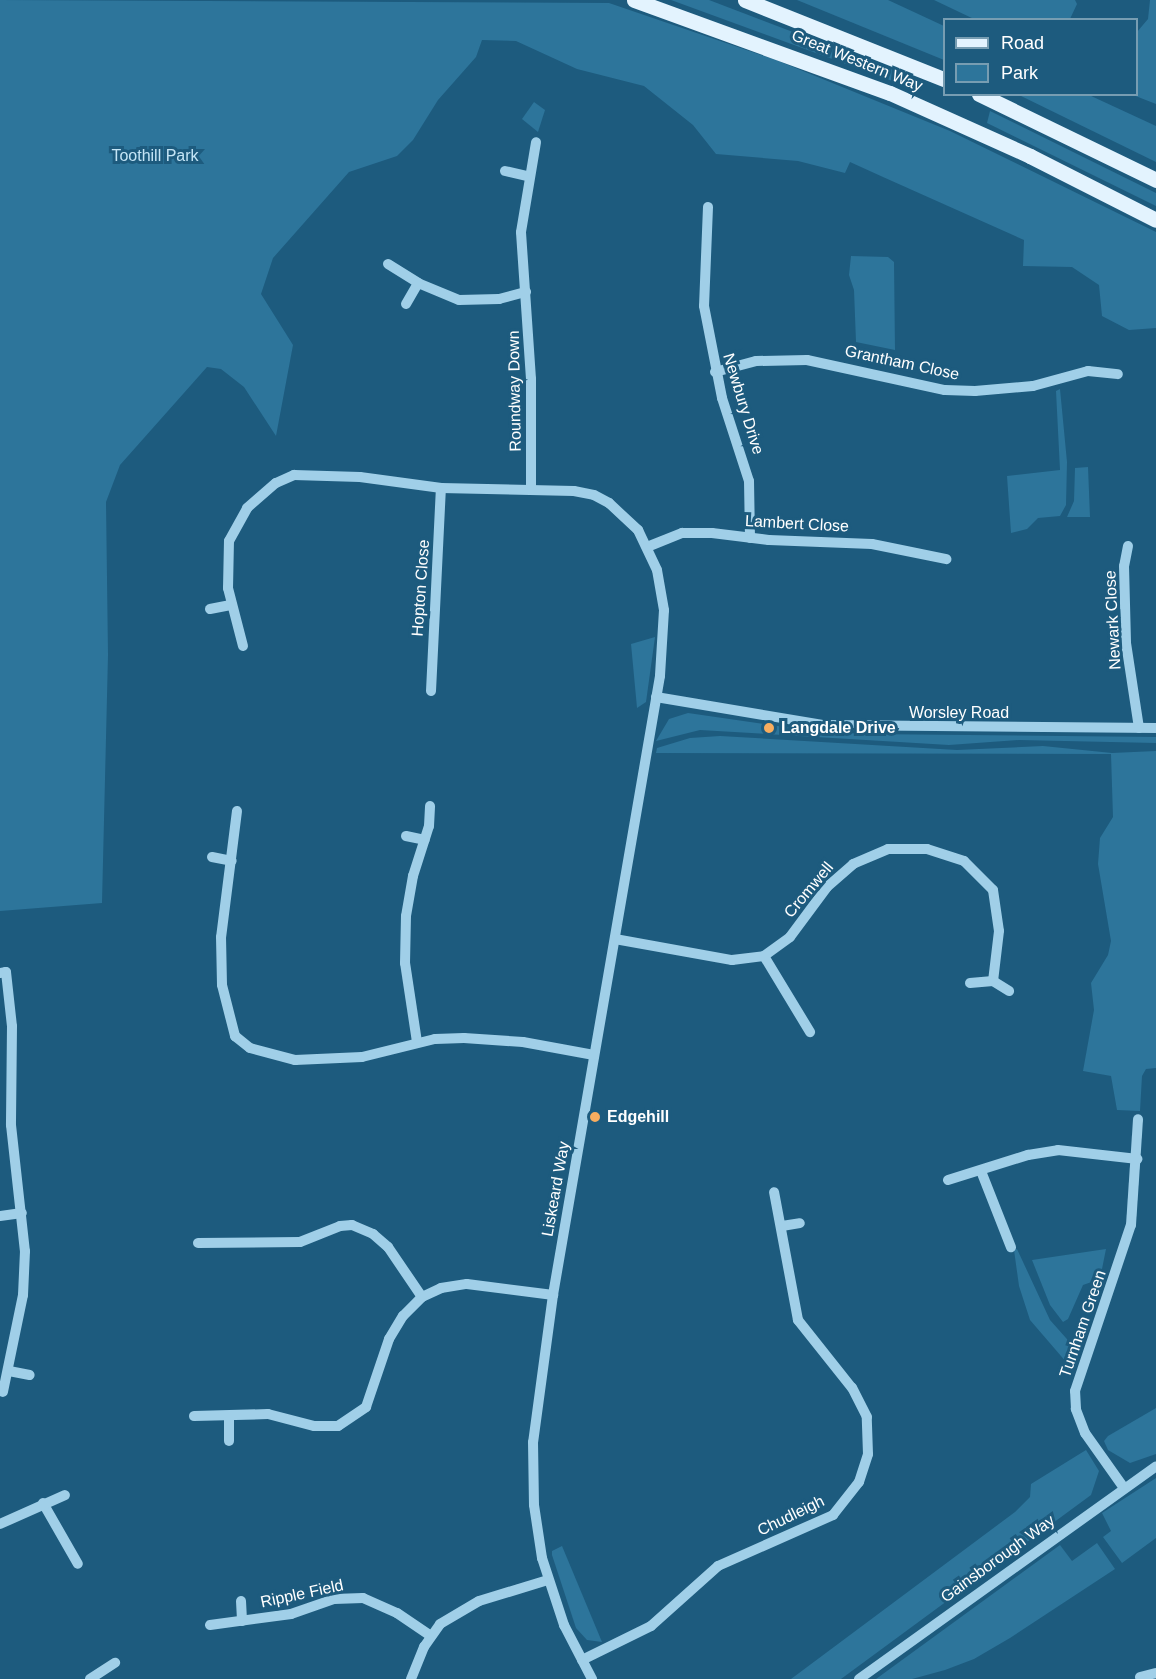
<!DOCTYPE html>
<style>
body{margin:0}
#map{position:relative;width:1156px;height:1679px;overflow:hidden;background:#1d5b7e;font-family:Arial,sans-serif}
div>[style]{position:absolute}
.green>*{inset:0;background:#2d759b}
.minor>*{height:10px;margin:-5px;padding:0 5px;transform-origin:5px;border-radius:5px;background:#a0cfe8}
.major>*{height:15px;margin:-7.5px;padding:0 7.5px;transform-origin:7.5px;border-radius:7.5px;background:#e3f3fe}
.dots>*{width:16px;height:16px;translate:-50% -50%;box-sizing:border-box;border:3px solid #1d5b7e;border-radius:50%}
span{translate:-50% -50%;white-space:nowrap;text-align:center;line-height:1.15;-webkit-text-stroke:6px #1d5b7e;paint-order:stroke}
.street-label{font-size:16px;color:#fff}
.park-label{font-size:16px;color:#c4e5f6}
.poi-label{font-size:16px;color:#fff;font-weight:700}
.left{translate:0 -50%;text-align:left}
.legend{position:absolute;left:943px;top:18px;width:195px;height:78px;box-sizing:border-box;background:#1d5b7e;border:2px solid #779db2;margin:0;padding:8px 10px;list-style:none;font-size:18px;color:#fff}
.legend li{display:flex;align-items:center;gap:12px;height:30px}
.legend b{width:30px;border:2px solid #779db2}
</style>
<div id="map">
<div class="green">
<div style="clip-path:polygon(0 0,609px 3px,776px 60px,950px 131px,1156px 232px,1156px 328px,1129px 330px,1102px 316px,1099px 285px,1072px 267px,1023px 266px,1024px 240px,883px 177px,850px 162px,845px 173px,798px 161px,716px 154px,693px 125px,644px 86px,577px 69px,516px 41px,482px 40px,476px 57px,438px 100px,413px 140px,397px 156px,349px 172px,273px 258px,261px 294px,293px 345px,276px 436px,244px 387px,221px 369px,207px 367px,120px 465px,106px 502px,108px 655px,102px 903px,0 911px)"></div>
<div style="clip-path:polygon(671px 0,709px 0,901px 73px,895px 82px)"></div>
<div style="clip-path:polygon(797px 0,888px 0,944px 26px,944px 60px)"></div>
<div style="clip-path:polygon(934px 0,1075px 0,1077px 4px,1070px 19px,976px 20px)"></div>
<div style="clip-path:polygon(1150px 0,1156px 0,1156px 104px,1133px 95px,1136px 94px,1137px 32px,1148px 19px)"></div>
<div style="clip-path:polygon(1019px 95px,1089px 95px,1156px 126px,1156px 162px)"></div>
<div style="clip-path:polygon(534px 102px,545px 110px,538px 132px,522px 119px)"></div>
<div style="clip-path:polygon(990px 111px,1156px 193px,1156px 206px,987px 123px)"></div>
<div style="clip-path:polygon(851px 256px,888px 257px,894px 262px,895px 350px,856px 342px,854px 290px,849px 275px)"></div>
<div style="clip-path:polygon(1060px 389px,1067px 462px,1066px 505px,1060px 516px,1038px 518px,1027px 529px,1011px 533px,1007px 476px,1060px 470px,1056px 391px)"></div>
<div style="clip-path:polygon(1088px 467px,1090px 517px,1067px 517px,1074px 501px,1075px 468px)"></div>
<div style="clip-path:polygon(655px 637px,646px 702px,637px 708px,631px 644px)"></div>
<div style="clip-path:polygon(688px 713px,805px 730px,865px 734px,1156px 737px,1156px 743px,1019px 740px,949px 745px,700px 730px,656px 741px,669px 719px)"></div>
<div style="clip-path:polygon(720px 736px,957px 750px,1043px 746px,1112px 753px,1156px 751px,1156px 1068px,1146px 1069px,1142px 1076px,1140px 1111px,1117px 1110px,1111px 1076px,1083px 1071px,1094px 1010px,1091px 983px,1108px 955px,1111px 941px,1098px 864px,1100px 838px,1113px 817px,1111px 754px,656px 753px,657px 748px,690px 738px)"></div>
<div style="clip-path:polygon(1017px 1249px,1050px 1320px,1074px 1347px,1067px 1363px,1030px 1320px,1019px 1286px,1014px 1250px)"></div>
<div style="clip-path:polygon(1106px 1249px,1100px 1279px,1083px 1285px,1068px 1319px,1063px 1322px,1050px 1305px,1032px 1260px)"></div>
<div style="clip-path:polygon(1156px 1408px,1156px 1454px,1130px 1463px,1108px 1450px,1104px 1441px,1108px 1436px)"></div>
<div style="clip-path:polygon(1086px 1450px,1099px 1471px,1091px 1495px,841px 1679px,791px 1679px,1015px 1512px,1030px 1497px,1031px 1484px)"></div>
<div style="clip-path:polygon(1156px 1478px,1156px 1538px,1122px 1563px,1103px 1537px,1111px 1531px,1102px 1513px)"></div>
<div style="clip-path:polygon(1097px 1543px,1115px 1569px,1010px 1638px,974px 1659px,945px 1670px,912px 1679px,876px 1679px,1060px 1545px,1072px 1561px)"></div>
<div style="clip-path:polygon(562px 1546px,602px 1642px,587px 1640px,576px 1628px,552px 1555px,552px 1551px)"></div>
</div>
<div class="minor">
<div style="left:505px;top:171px;width:23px;rotate:13deg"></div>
<div style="left:708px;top:207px;width:99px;rotate:92.3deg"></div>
<div style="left:704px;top:306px;width:94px;rotate:78.9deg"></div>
<div style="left:722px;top:398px;width:87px;rotate:72deg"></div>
<div style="left:749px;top:481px;width:57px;rotate:89deg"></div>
<div style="left:388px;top:264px;width:36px;rotate:32deg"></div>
<div style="left:418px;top:283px;width:44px;rotate:22.5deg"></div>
<div style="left:459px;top:300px;width:40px;rotate:-1.4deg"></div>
<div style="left:499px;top:299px;width:28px;rotate:-15deg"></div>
<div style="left:406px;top:304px;width:24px;rotate:-60deg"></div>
<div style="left:715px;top:372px;width:42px;rotate:-15deg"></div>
<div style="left:756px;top:361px;width:51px;rotate:-1.1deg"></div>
<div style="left:807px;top:360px;width:141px;rotate:12.3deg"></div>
<div style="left:945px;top:390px;width:30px;rotate:2deg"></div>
<div style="left:975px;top:391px;width:58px;rotate:-4.9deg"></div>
<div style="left:1033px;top:386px;width:57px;rotate:-15.3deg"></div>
<div style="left:1088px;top:371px;width:30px;rotate:6deg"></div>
<div style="left:531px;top:489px;width:110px;rotate:-90deg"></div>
<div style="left:531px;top:379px;width:147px;rotate:-93.9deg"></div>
<div style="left:521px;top:232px;width:91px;rotate:-80.5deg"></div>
<div style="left:1128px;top:546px;width:20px;rotate:101deg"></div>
<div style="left:1124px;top:566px;width:77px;rotate:88.5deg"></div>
<div style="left:1126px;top:643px;width:86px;rotate:81.3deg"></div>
<div style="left:647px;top:547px;width:38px;rotate:-22deg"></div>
<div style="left:682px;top:533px;width:30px"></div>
<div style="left:712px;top:533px;width:57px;rotate:7deg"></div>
<div style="left:769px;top:540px;width:103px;rotate:2.2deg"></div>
<div style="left:872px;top:544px;width:76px;rotate:11.5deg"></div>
<div style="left:210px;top:609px;width:21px;rotate:-11deg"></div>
<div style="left:243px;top:646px;width:60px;rotate:-104.5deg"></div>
<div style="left:228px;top:588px;width:47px;rotate:-88.8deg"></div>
<div style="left:229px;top:541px;width:38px;rotate:-61deg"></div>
<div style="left:247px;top:508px;width:38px;rotate:-41deg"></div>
<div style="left:276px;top:483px;width:20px;rotate:-24deg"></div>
<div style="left:294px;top:475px;width:66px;rotate:1.7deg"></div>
<div style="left:360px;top:477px;width:82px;rotate:7.7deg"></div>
<div style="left:441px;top:488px;width:133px;rotate:1.3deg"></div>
<div style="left:574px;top:491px;width:20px;rotate:11deg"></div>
<div style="left:594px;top:495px;width:17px;rotate:28deg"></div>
<div style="left:609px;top:503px;width:40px;rotate:43deg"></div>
<div style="left:638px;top:530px;width:44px;rotate:64.6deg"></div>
<div style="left:657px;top:570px;width:41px;rotate:80.1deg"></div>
<div style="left:664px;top:610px;width:66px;rotate:93.5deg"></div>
<div style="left:660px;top:676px;width:628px;rotate:99.81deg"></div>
<div style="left:553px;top:1295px;width:148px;rotate:97.7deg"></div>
<div style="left:533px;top:1442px;width:63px;rotate:89.1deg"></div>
<div style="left:534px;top:1505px;width:54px;rotate:81.4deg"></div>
<div style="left:542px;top:1558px;width:71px;rotate:71.8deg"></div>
<div style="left:564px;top:1625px;width:61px;rotate:62.6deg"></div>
<div style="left:431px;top:691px;width:203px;rotate:-87.2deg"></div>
<div style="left:656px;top:697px;width:169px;rotate:9.5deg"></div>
<div style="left:823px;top:725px;width:333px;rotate:0.5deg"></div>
<div style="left:237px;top:811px;width:127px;rotate:97.2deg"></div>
<div style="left:221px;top:937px;width:48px;rotate:88.8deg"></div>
<div style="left:222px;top:985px;width:53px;rotate:75.7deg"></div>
<div style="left:235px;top:1036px;width:19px;rotate:39deg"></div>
<div style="left:250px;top:1048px;width:47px;rotate:14.9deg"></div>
<div style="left:295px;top:1060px;width:67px;rotate:-2.6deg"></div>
<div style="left:362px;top:1057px;width:75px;rotate:-13.9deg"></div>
<div style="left:435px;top:1039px;width:29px;rotate:-2deg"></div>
<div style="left:464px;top:1038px;width:59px;rotate:3.9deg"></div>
<div style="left:523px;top:1042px;width:72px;rotate:10.4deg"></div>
<div style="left:406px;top:836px;width:19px;rotate:12deg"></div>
<div style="left:212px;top:857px;width:20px;rotate:11deg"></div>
<div style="left:615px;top:939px;width:119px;rotate:10.2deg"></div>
<div style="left:732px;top:960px;width:32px;rotate:-7deg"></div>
<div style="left:764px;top:956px;width:32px;rotate:-36deg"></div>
<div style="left:790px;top:937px;width:62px;rotate:-53.5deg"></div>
<div style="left:827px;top:887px;width:35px;rotate:-41deg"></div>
<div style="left:853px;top:864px;width:38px;rotate:-23deg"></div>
<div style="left:888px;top:849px;width:39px"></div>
<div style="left:927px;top:849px;width:39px;rotate:18deg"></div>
<div style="left:964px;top:861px;width:41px;rotate:45deg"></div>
<div style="left:993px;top:890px;width:41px;rotate:81.7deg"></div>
<div style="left:999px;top:931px;width:50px;rotate:96.8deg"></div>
<div style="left:993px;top:981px;width:19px;rotate:32deg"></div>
<div style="left:764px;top:956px;width:89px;rotate:58.8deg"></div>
<div style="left:0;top:973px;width:6px;rotate:-9deg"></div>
<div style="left:6px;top:972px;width:54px;rotate:83.7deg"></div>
<div style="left:12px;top:1026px;width:99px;rotate:90.6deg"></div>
<div style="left:11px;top:1125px;width:127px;rotate:83.7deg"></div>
<div style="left:25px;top:1251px;width:44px;rotate:92.6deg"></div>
<div style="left:23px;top:1295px;width:99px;rotate:101.7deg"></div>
<div style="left:970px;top:983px;width:23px;rotate:-5deg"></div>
<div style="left:417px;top:1042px;width:80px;rotate:-98.6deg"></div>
<div style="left:405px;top:963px;width:47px;rotate:-88.8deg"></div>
<div style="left:406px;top:916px;width:41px;rotate:-80.1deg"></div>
<div style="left:413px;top:876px;width:52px;rotate:-72.3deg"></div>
<div style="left:429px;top:826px;width:20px;rotate:-87deg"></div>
<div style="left:981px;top:1171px;width:82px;rotate:68.5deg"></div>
<div style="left:948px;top:1180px;width:84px;rotate:-17.4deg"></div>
<div style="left:1028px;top:1155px;width:30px;rotate:-9deg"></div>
<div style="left:1058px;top:1150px;width:80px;rotate:6.5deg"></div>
<div style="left:0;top:1216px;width:22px;rotate:-8deg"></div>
<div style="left:782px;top:1226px;width:18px;rotate:-9deg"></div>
<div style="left:198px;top:1243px;width:102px;rotate:-0.6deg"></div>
<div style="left:300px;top:1242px;width:43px;rotate:-21.8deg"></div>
<div style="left:340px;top:1226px;width:12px;rotate:-5deg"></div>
<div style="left:352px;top:1225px;width:23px;rotate:23deg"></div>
<div style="left:373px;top:1234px;width:20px;rotate:41deg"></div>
<div style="left:388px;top:1247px;width:60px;rotate:55.8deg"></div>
<div style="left:9px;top:1371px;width:21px;rotate:11deg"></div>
<div style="left:194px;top:1416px;width:74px;rotate:-1.5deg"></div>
<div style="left:268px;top:1414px;width:48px;rotate:14.6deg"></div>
<div style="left:314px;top:1426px;width:24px"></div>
<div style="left:338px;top:1426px;width:34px;rotate:-34deg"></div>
<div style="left:366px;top:1407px;width:72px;rotate:-71.3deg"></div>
<div style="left:389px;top:1339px;width:27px;rotate:-59deg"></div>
<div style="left:403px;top:1316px;width:27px;rotate:-45deg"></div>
<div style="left:422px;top:1297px;width:21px;rotate:-25deg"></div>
<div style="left:441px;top:1288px;width:26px;rotate:-9deg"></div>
<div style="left:467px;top:1284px;width:87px;rotate:7.3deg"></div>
<div style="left:229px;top:1441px;width:25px;rotate:-90deg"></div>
<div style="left:1124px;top:1488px;width:67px;rotate:-125.3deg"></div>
<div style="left:1085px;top:1433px;width:26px;rotate:-111deg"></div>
<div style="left:1076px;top:1409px;width:18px;rotate:-93deg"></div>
<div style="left:1075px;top:1391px;width:175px;rotate:-71.4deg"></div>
<div style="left:1131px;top:1225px;width:106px;rotate:-86.2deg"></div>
<div style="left:43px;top:1503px;width:70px;rotate:60.2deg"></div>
<div style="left:0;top:1524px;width:71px;rotate:-24deg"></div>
<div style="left:241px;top:1601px;width:20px;rotate:87deg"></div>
<div style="left:210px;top:1625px;width:82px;rotate:-7.7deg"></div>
<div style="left:291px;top:1614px;width:46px;rotate:-19.2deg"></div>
<div style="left:334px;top:1599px;width:29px;rotate:-2deg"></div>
<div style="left:363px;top:1598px;width:37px;rotate:24deg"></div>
<div style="left:397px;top:1613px;width:41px;rotate:34.1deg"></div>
<div style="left:582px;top:1660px;width:77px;rotate:-26.2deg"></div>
<div style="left:651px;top:1626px;width:90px;rotate:-41.8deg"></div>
<div style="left:718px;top:1566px;width:126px;rotate:-23.9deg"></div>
<div style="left:833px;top:1515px;width:42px;rotate:-51.8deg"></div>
<div style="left:859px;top:1482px;width:29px;rotate:-72deg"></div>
<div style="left:868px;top:1454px;width:37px;rotate:-92deg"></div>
<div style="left:867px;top:1417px;width:33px;rotate:-117deg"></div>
<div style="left:852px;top:1388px;width:87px;rotate:-128.5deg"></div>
<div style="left:798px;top:1320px;width:130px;rotate:-100.6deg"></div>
<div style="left:1140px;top:1677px;width:16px;rotate:-14deg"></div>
<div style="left:90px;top:1679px;width:30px;rotate:-33deg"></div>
<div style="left:411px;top:1679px;width:35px;rotate:-68deg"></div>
<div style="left:424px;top:1647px;width:28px;rotate:-55deg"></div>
<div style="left:440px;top:1624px;width:45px;rotate:-30.5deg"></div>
<div style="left:479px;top:1601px;width:72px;rotate:-16.9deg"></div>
<div style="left:859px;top:1679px;width:365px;rotate:-35.6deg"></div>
</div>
<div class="major">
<div style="left:634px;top:0;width:272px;rotate:20deg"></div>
<div style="left:890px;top:93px;width:154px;rotate:24.2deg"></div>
<div style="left:1030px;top:156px;width:141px;rotate:26.9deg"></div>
<div style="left:745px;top:0;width:214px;rotate:21.7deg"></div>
<div style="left:979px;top:94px;width:197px;rotate:25.9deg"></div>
</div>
<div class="dots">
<div style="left:769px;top:728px;background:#f8ad5f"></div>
<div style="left:595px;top:1117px;background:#f8ad5f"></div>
</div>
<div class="street-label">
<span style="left:857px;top:61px;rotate:22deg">Great Western Way</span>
<span style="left:902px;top:363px;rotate:12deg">Grantham Close</span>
<span style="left:515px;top:391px;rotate:-91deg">Roundway Down</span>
<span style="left:743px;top:404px;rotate:73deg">Newbury Drive</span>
<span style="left:797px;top:524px;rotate:3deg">Lambert Close</span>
<span style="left:421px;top:588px;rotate:-86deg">Hopton Close</span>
<span style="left:1113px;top:620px;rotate:-93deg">Newark Close</span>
<span style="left:959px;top:713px">Worsley Road</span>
<span style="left:809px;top:890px;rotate:-50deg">Cromwell</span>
<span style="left:556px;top:1189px;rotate:-80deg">Liskeard Way</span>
<span style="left:1083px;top:1324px;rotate:-71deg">Turnham Green</span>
<span style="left:791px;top:1516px;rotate:-26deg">Chudleigh</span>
<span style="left:998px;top:1559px;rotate:-36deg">Gainsborough Way</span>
<span style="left:302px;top:1594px;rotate:-12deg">Ripple Field</span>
</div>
<div class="park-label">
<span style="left:155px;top:156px">Toothill Park</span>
</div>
<div class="poi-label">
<span class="left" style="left:781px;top:728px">Langdale Drive</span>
<span class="left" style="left:607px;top:1117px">Edgehill</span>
</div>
<ul class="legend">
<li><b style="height:8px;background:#e3f3fe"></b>Road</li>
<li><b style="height:16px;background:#2d759b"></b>Park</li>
</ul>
</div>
